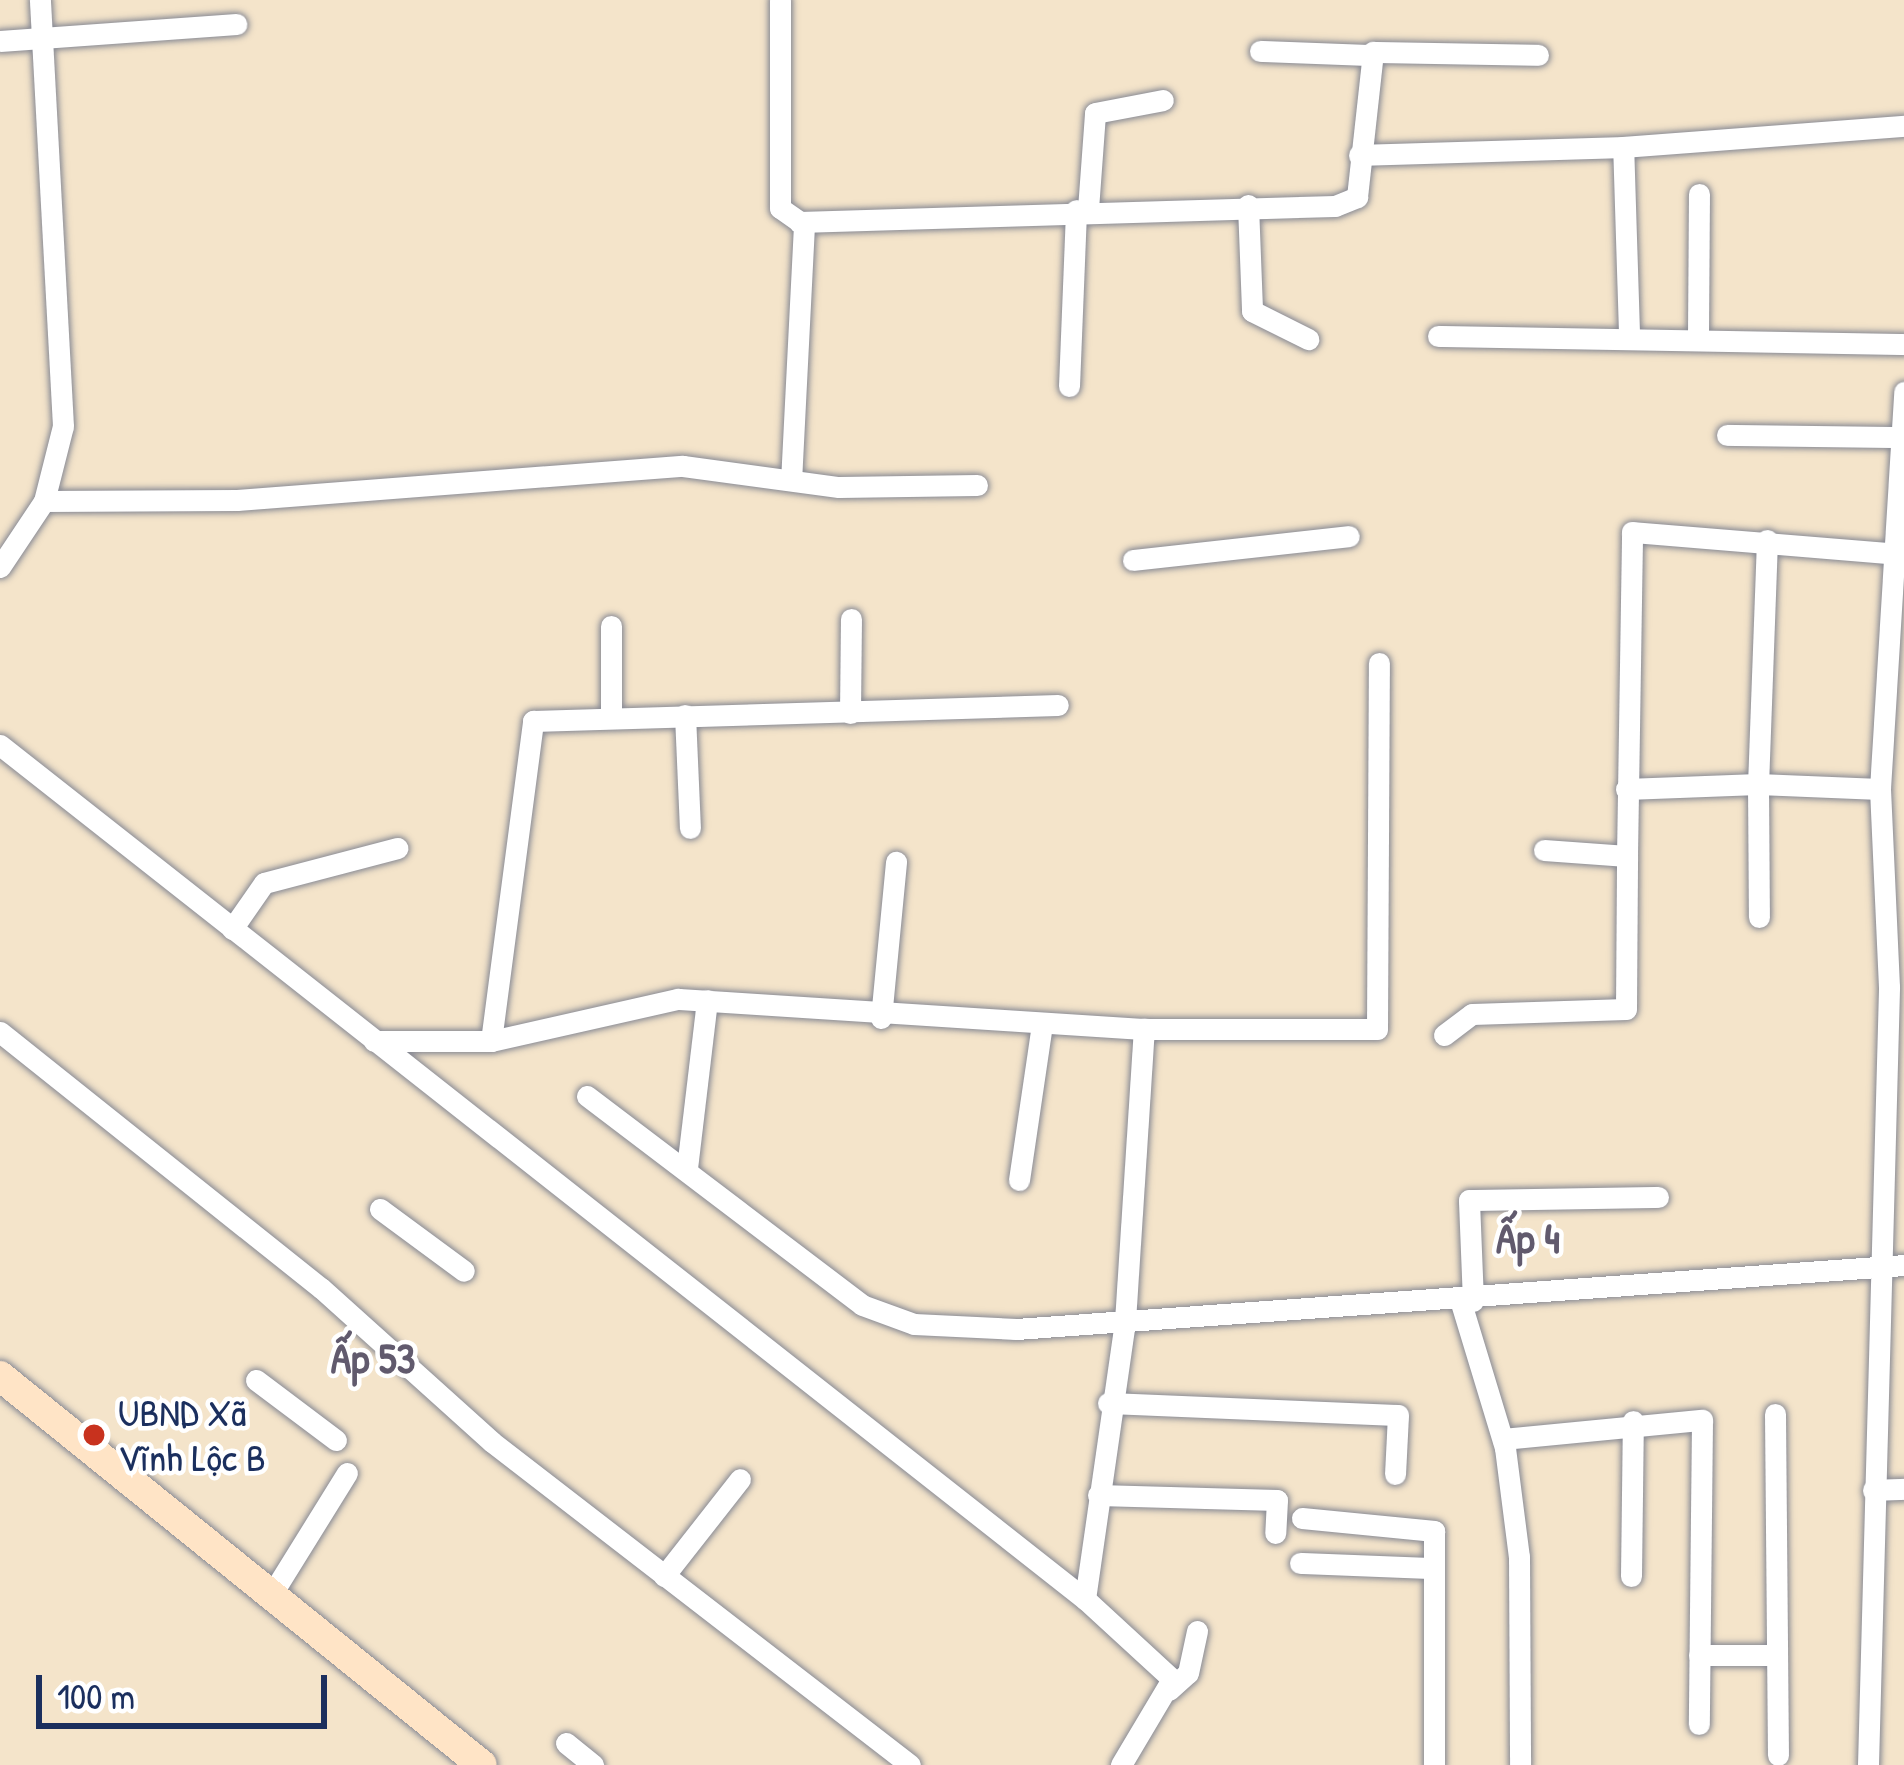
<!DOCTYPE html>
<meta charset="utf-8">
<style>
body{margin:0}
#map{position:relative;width:1904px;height:1765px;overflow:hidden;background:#f4e4ca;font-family:"Patrick Hand",sans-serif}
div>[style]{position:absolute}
.roads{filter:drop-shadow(0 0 3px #888a94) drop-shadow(0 0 3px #888a94)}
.street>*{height:21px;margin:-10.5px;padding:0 10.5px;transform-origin:10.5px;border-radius:10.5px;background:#fff}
.secondary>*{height:30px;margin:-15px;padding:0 15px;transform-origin:15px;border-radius:15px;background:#ffe4c6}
.dots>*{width:33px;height:33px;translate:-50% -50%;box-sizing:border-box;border:6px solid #fff;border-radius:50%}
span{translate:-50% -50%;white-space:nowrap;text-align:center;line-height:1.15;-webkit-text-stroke:9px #fff;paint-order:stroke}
.poi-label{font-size:39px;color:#1b2f5e}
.left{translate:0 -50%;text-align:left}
.neighbourhood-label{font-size:42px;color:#615a6d;font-weight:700}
.scale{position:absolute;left:36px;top:1675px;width:291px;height:54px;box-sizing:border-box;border:6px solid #1b2f5e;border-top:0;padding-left:15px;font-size:36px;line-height:42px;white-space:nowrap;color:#1b2f5e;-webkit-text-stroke:9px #fff;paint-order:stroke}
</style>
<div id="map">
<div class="roads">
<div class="street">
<div style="left:780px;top:0;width:208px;rotate:90deg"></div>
<div style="left:780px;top:208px;width:29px;rotate:35deg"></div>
<div style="left:804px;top:225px;width:255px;rotate:92.9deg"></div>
<div style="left:0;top:41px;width:237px;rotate:-4.1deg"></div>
<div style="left:1260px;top:51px;width:111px;rotate:2.1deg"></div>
<div style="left:1359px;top:155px;width:264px;rotate:-1.7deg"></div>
<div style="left:1248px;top:205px;width:106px;rotate:87.8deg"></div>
<div style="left:1252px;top:311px;width:63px;rotate:26.6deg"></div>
<div style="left:1088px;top:209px;width:96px;rotate:-85.8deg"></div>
<div style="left:1095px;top:113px;width:69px;rotate:-10.8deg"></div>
<div style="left:799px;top:222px;width:536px;rotate:-1.71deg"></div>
<div style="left:1335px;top:206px;width:24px;rotate:-22deg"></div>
<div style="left:1357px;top:197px;width:146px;rotate:-83.7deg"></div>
<div style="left:1373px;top:52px;width:165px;rotate:1deg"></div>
<div style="left:1629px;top:333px;width:186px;rotate:-91.8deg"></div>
<div style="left:1623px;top:147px;width:282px;rotate:-4.3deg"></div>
<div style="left:1698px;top:335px;width:141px;rotate:-89.6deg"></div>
<div style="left:1438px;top:336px;width:466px;rotate:1deg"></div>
<div style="left:1069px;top:386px;width:176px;rotate:-87.7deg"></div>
<div style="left:1727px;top:435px;width:174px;rotate:0.7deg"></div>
<div style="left:44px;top:501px;width:193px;rotate:-0.3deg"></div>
<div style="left:237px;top:500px;width:447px;rotate:-4.4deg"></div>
<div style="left:683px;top:466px;width:157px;rotate:7.7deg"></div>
<div style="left:839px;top:487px;width:138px;rotate:-0.8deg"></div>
<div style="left:1767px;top:540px;width:244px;rotate:92.1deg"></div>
<div style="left:1758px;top:784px;width:122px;rotate:2.3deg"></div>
<div style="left:1133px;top:560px;width:217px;rotate:-6.3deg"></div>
<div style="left:0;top:567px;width:79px;rotate:-56.3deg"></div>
<div style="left:44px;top:501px;width:77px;rotate:-75.8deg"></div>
<div style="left:63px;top:426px;width:427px;rotate:-93.1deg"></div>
<div style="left:611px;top:626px;width:92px;rotate:90deg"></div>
<div style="left:850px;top:713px;width:94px;rotate:-89.4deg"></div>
<div style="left:685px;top:715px;width:113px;rotate:87.5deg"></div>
<div style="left:0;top:745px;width:1381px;rotate:38.21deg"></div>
<div style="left:1085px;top:1599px;width:118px;rotate:42.6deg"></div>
<div style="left:1172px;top:1679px;width:100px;rotate:120.7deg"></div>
<div style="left:1626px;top:789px;width:132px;rotate:-2.2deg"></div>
<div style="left:1758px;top:784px;width:133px;rotate:89.6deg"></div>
<div style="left:1544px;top:850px;width:83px;rotate:4.1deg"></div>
<div style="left:1627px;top:856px;width:324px;rotate:-89.1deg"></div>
<div style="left:1632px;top:532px;width:270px;rotate:4.7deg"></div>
<div style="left:232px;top:929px;width:56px;rotate:-55.2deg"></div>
<div style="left:264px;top:883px;width:138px;rotate:-14.7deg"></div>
<div style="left:881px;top:1018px;width:157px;rotate:-84.5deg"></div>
<div style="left:0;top:1032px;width:411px;rotate:38.6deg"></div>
<div style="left:321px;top:1288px;width:230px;rotate:42deg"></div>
<div style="left:492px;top:1442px;width:528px;rotate:37.69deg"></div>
<div style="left:1444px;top:1035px;width:35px;rotate:-37deg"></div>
<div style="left:1472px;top:1014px;width:154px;rotate:-1.9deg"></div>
<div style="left:1626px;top:1009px;width:153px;rotate:-89.6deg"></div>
<div style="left:374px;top:1041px;width:117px"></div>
<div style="left:491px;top:1041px;width:192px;rotate:-12.7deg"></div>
<div style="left:678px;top:999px;width:467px;rotate:3.7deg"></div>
<div style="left:491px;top:1041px;width:323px;rotate:-82.5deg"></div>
<div style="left:533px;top:721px;width:525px;rotate:-1.75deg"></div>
<div style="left:587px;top:1096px;width:345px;rotate:37.2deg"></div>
<div style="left:862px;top:1305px;width:55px;rotate:20.1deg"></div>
<div style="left:914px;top:1324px;width:102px;rotate:2.8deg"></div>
<div style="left:1016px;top:1329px;width:890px;rotate:-4.12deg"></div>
<div style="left:687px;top:1168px;width:169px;rotate:-83.2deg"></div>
<div style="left:1019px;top:1180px;width:158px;rotate:-81.6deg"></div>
<div style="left:380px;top:1209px;width:104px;rotate:36.4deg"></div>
<div style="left:1473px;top:1301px;width:101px;rotate:-92.3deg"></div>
<div style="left:1469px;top:1200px;width:189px;rotate:-0.9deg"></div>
<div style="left:1461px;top:1303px;width:152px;rotate:73.1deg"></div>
<div style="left:1505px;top:1448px;width:110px;rotate:82.7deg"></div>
<div style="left:1519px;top:1557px;width:208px;rotate:89.7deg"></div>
<div style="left:256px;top:1380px;width:100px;rotate:36.9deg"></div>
<div style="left:1108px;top:1403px;width:290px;rotate:2.4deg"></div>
<div style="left:1398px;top:1415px;width:59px;rotate:92.9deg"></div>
<div style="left:1775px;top:1414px;width:341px;rotate:89.5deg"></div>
<div style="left:1503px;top:1439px;width:200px;rotate:-5.5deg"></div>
<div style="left:1702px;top:1420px;width:304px;rotate:90.6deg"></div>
<div style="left:1873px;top:1490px;width:31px;rotate:-2deg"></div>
<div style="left:1098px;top:1495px;width:179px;rotate:1.6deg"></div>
<div style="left:1277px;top:1500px;width:33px;rotate:93deg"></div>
<div style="left:1302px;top:1518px;width:133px;rotate:5.6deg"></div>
<div style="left:1434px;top:1531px;width:234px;rotate:90deg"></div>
<div style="left:1300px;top:1563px;width:132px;rotate:2.2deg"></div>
<div style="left:664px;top:1576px;width:123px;rotate:-51.9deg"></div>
<div style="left:1631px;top:1576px;width:155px;rotate:-89.3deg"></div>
<div style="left:270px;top:1597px;width:146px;rotate:-58.2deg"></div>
<div style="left:1085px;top:1599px;width:281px;rotate:-81.8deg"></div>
<div style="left:1125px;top:1321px;width:293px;rotate:-86.3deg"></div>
<div style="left:1144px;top:1029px;width:233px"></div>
<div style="left:1377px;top:1029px;width:366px;rotate:-89.7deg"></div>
<div style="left:1699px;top:1655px;width:76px"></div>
<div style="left:1169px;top:1690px;width:25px;rotate:-42deg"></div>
<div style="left:1188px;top:1673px;width:43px;rotate:-77.9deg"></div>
<div style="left:566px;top:1743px;width:35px;rotate:39deg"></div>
<div style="left:1868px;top:1765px;width:778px;rotate:-88.45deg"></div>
<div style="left:1889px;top:987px;width:198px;rotate:-92.6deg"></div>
<div style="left:1880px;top:789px;width:398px;rotate:-86.5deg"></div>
</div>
<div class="secondary">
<div style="left:0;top:1376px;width:619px;rotate:38.91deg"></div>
</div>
</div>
<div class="dots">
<div style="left:94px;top:1435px;background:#c8321e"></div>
</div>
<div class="poi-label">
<span class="left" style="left:118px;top:1435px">UBND Xã<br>Vĩnh Lộc B</span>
</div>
<div class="neighbourhood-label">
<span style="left:1528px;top:1238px">Ấp 4</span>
<span style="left:373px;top:1358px">Ấp 53</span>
</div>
<div class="scale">100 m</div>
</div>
